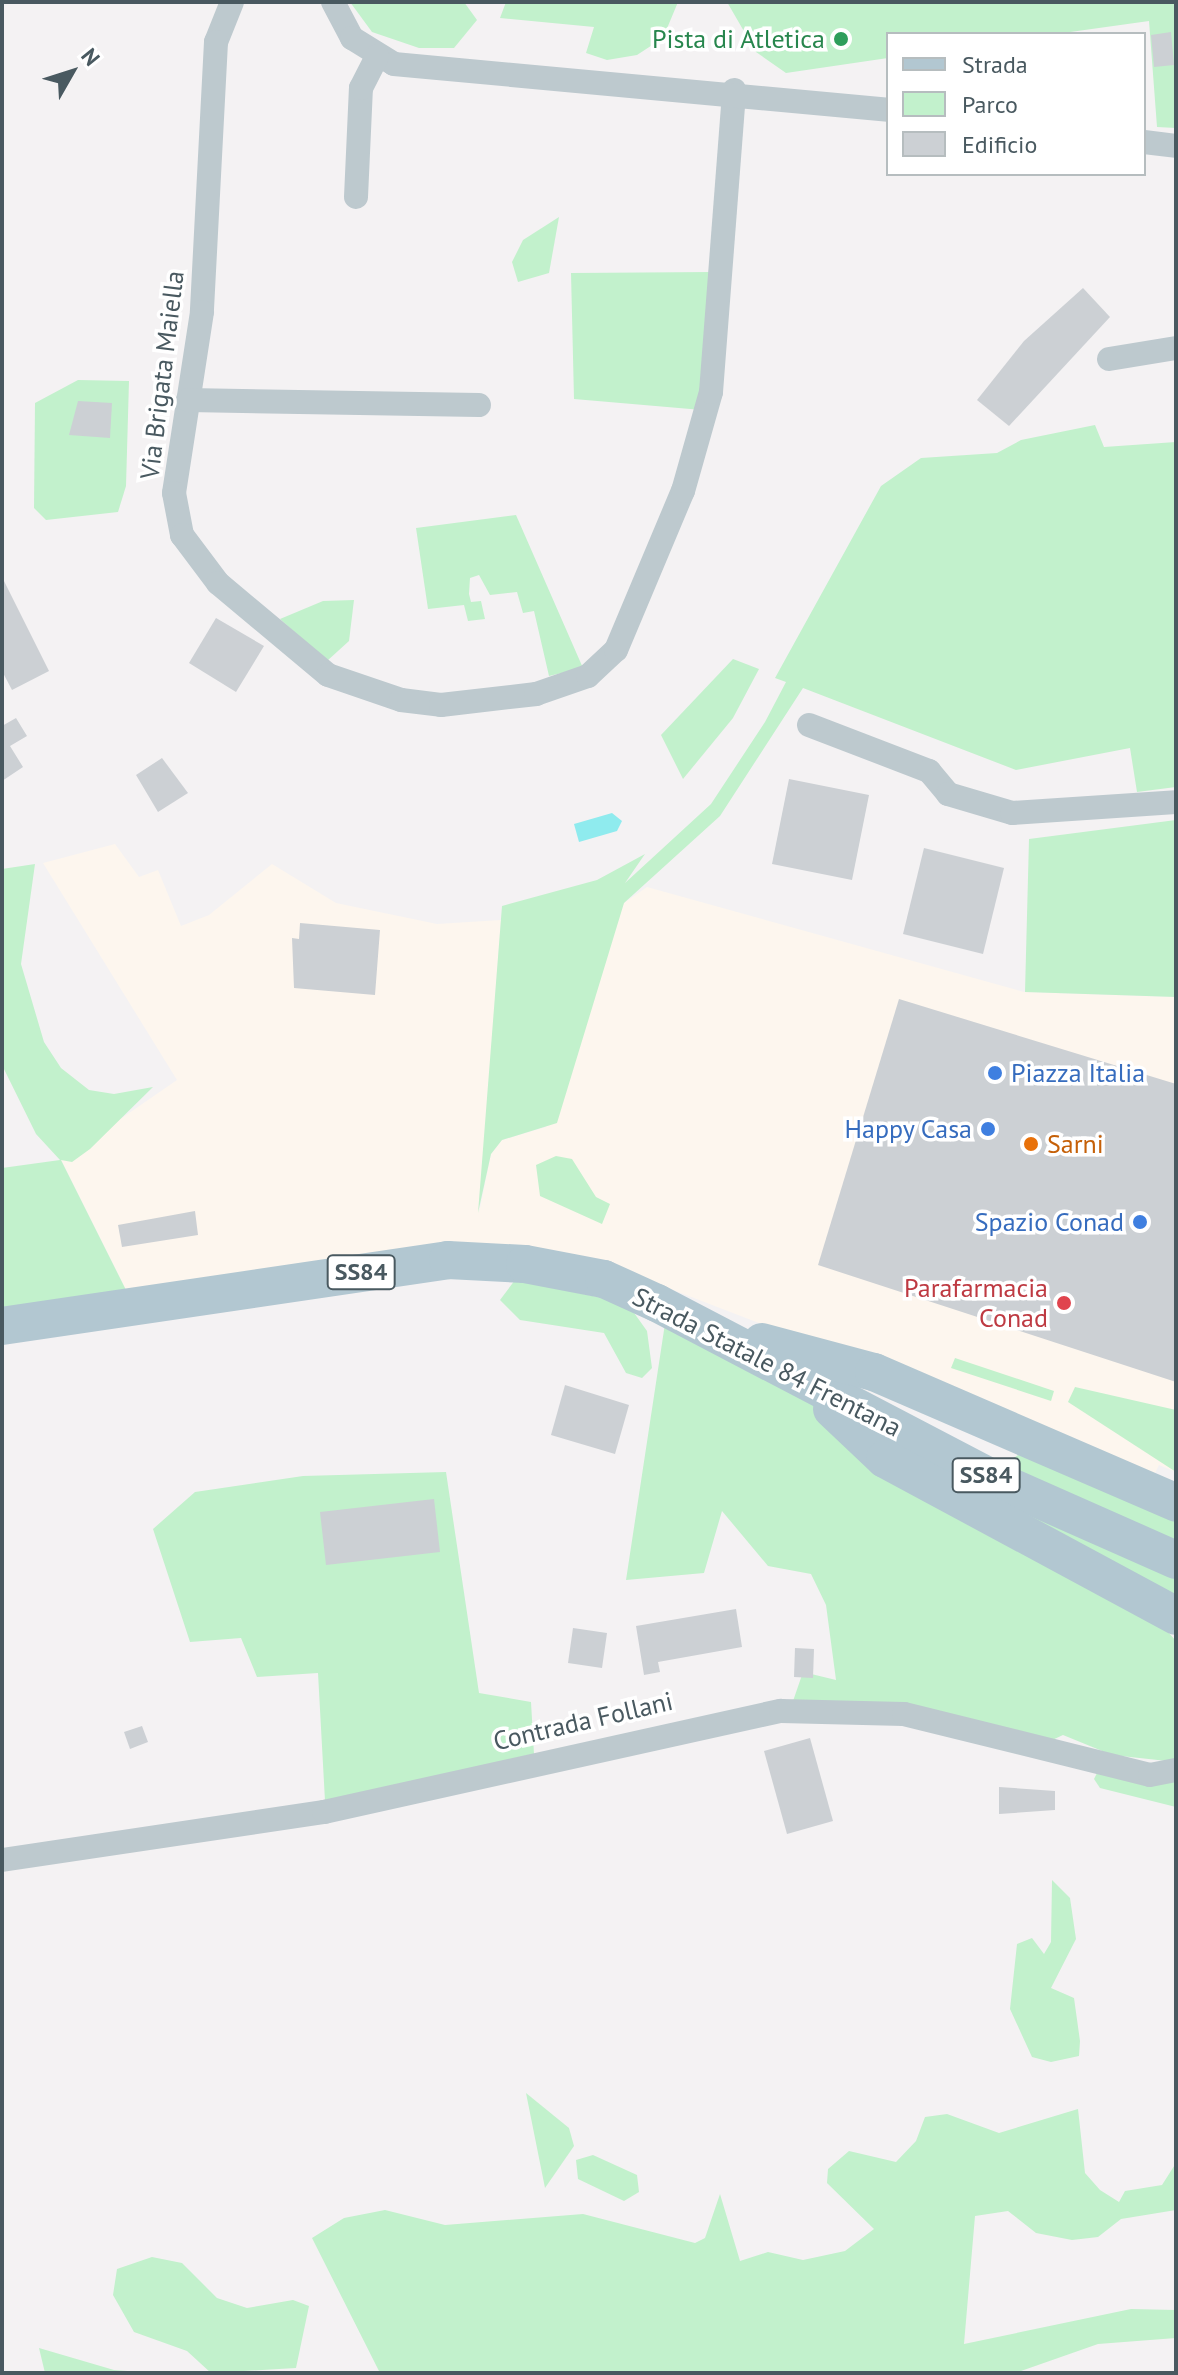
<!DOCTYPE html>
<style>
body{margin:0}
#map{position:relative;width:1178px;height:2375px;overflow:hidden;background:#f4f2f3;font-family:"PT Sans",sans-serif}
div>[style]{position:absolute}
.commercial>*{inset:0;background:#fdf6ee}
.green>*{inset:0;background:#c2f1cc}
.water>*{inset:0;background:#8febee}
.building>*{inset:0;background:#ccd0d4}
.minor>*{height:24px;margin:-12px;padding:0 12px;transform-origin:12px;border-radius:12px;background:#bdc9ce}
.primary>*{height:38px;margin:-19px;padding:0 19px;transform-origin:19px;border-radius:19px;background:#b2c7d1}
.dots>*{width:22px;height:22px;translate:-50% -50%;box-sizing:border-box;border:4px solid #fff;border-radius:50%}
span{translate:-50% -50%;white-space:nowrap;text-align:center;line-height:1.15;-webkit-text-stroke:7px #fff;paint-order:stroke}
.shield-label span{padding:2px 6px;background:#fff;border:2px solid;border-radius:6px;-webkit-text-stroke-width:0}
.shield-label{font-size:24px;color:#495960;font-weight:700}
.leisure-label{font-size:26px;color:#27864d}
.right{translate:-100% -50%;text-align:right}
.street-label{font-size:26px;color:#495960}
.shop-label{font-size:26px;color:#366cbe}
.left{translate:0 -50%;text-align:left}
.food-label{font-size:26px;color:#c56008}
.health-label{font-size:26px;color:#be3a42}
.frame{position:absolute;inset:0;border:4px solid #495960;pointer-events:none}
.legend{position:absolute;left:886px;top:32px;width:260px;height:144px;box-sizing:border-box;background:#fff;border:2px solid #b6bdbf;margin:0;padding:10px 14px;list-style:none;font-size:24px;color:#495960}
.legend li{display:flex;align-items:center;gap:16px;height:40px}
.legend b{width:40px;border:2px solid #b6bdbf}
.north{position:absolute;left:32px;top:32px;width:80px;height:80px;-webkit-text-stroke:6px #fff;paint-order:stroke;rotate:51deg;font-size:22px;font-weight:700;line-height:32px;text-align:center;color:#495960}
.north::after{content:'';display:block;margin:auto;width:28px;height:36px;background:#495960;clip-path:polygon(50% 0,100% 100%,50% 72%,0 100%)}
</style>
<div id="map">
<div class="commercial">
<div style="clip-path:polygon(115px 844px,139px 877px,158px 870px,181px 926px,209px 915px,272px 864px,336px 903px,437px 924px,501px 920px,479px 1213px,491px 1154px,502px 1140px,546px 1127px,572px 1020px,624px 903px,647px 887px,1024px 992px,1176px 997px,1176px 1472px,1159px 1465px,1154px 1475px,611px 1266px,126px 1290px,61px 1160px,177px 1080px,43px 863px)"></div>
</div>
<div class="green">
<div style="clip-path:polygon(350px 2px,464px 2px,477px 20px,454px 48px,419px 48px,372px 32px)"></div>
<div style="clip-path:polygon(506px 2px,678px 2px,663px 38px,637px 55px,607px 60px,586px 53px,594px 27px,500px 18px)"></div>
<div style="clip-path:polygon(727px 2px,1176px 2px,1176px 128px,1157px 127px,1149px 21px,1056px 34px,888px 34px,888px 58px,786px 73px,756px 52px)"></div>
<div style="clip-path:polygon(559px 217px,549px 273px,518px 282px,512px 262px,523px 240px)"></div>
<div style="clip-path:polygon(712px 272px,702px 410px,574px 399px,571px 273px)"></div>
<div style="clip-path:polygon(78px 380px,129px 381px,126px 486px,118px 512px,46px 520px,34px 508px,35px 403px)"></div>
<div style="clip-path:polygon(1095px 425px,1104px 447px,1176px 442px,1176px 787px,1137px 792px,1130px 748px,1016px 770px,803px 688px,720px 816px,624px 903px,557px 1123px,502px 1140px,491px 1154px,478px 1213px,502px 906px,597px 880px,645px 854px,625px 883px,711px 804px,765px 722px,786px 682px,775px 678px,881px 486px,921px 458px,997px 453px,1021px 440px)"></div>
<div style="clip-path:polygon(516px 515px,583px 668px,549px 676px,534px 611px,523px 613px,517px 592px,490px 595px,479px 575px,470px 578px,469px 594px,471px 602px,481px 601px,485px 619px,468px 621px,464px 605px,428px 609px,416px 528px)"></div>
<div style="clip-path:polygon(354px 600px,349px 641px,327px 661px,280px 619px,323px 601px)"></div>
<div style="clip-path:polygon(733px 659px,759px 669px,733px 718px,683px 779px,661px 735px)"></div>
<div style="clip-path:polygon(1176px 820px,1176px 997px,1025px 992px,1029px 839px)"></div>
<div style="clip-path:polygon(35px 864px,21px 964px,44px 1042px,61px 1068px,89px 1090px,114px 1094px,153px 1087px,90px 1149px,72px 1162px,61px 1160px,126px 1290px,2px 1309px,2px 1168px,60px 1160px,36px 1134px,2px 1065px,2px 869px)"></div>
<div style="clip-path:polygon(556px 1156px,572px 1159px,596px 1197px,610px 1204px,602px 1224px,540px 1196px,536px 1165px)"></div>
<div style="clip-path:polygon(515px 1280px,627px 1303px,647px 1331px,652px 1368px,642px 1378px,626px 1373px,604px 1333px,520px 1320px,500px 1300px)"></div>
<div style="clip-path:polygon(666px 1317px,717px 1340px,1168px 1632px,1176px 1641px,1176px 1762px,1112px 1755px,1063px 1735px,1048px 1742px,792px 1704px,803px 1672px,836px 1680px,826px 1605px,811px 1574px,768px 1566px,722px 1511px,704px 1573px,626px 1580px)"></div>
<div style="clip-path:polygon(955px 1358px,1054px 1391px,1051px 1401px,951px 1368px)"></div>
<div style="clip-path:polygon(1075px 1387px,1176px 1410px,1176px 1472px,1068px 1402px)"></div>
<div style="clip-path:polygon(1022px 1452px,1176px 1521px,1176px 1545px,1017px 1473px,1014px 1458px)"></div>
<div style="clip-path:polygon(446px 1472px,479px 1693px,531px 1702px,534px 1754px,325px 1801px,318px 1673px,257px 1677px,241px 1638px,190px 1642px,153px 1529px,195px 1492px,303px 1476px)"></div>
<div style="clip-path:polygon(1031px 1514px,1176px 1579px,1176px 1601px,1026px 1526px)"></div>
<div style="clip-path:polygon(1099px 1769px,1176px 1773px,1176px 1807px,1100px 1788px,1094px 1779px)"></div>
<div style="clip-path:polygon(1052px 1880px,1070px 1898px,1076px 1939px,1051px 1988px,1074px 1998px,1080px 2041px,1079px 2056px,1051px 2062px,1032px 2057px,1010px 2009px,1017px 1944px,1032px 1938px,1044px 1954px,1051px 1942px)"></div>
<div style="clip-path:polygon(526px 2093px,569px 2128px,574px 2146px,545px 2188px)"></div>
<div style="clip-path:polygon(1078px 2109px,1085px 2173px,1100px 2190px,1119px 2202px,1125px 2191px,1162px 2185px,1176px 2163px,1176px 2210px,1121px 2219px,1098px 2237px,1072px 2240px,1036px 2233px,1008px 2211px,975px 2216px,964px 2344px,1131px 2309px,1176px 2310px,1176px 2338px,1098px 2344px,1015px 2373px,380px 2373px,312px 2238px,344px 2218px,385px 2210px,445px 2225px,583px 2214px,695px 2243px,705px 2238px,720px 2194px,740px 2261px,768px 2252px,803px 2260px,845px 2251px,874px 2229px,827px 2183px,828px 2169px,849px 2151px,896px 2162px,916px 2141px,925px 2117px,947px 2114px,999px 2133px)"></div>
<div style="clip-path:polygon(593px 2155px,637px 2175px,639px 2192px,624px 2201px,578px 2179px,576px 2160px)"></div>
<div style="clip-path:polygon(152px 2257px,182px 2263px,217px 2298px,247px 2308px,293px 2300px,309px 2306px,296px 2368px,211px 2373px,187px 2351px,134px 2332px,113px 2295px,117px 2269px)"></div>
<div style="clip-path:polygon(39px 2348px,114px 2370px,154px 2373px,45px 2373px)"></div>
</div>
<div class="water">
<div style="clip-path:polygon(612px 813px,622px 821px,617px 831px,579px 842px,574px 824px)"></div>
</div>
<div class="building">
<div style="clip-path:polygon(1171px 32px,1174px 65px,1154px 67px,1151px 35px)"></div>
<div style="clip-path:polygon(1083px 288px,1110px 317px,1009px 426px,977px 400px,1024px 341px)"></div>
<div style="clip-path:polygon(78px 401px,112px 403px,110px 438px,69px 435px)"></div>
<div style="clip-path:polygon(2px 577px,49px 671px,12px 690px,2px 671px)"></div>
<div style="clip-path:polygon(216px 618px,264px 646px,236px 692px,189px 663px)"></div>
<div style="clip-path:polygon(16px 718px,27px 736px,10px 746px,23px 767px,2px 781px,2px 726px)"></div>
<div style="clip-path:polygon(162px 758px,188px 793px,158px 812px,136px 775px)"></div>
<div style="clip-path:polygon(789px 779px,869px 795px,852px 880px,772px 864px)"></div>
<div style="clip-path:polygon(924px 848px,1004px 868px,983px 954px,903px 934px)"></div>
<div style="clip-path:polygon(300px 923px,380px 930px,375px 995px,294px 988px,292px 938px,299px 939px)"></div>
<div style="clip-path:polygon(899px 999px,1176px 1084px,1176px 1382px,818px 1265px)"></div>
<div style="clip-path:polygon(195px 1211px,198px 1235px,122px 1247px,118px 1225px)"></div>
<div style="clip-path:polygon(565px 1385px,629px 1405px,615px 1454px,551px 1435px)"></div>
<div style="clip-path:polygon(434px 1499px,440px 1552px,326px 1565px,320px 1512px)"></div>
<div style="clip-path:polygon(736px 1609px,742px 1647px,658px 1662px,660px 1672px,644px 1675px,636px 1626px)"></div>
<div style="clip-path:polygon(573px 1628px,607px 1633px,602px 1668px,568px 1663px)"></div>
<div style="clip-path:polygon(795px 1648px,814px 1649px,813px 1678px,794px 1677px)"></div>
<div style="clip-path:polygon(142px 1726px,148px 1742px,130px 1749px,124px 1732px)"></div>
<div style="clip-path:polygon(810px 1738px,833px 1821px,787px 1834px,764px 1751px)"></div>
<div style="clip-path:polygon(999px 1787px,1055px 1791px,1055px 1810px,999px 1814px)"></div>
</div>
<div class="minor">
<div style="left:232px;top:2px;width:43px;rotate:111.8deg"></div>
<div style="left:216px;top:42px;width:270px;rotate:93deg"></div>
<div style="left:202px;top:312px;width:183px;rotate:98.8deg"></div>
<div style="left:174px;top:493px;width:43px;rotate:79.2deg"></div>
<div style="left:182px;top:535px;width:60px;rotate:53.1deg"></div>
<div style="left:218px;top:583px;width:143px;rotate:39.9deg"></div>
<div style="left:328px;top:675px;width:77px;rotate:18.9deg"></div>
<div style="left:401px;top:700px;width:40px;rotate:7.1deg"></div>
<div style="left:441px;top:705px;width:96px;rotate:-6.6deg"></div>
<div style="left:536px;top:694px;width:55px;rotate:-19.1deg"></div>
<div style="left:588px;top:676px;width:38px;rotate:-43deg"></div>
<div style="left:616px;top:650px;width:173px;rotate:-67.2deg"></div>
<div style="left:683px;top:491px;width:103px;rotate:-74.2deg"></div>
<div style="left:711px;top:392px;width:303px;rotate:-85.6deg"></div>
<div style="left:333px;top:2px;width:41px;rotate:62.2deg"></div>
<div style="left:352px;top:38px;width:49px;rotate:31.8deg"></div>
<div style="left:394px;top:64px;width:496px;rotate:5.3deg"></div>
<div style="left:1144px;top:142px;width:32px;rotate:7deg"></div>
<div style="left:356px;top:197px;width:109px;rotate:-87.4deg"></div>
<div style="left:361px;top:88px;width:36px;rotate:-63deg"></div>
<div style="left:1109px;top:359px;width:68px;rotate:-9.3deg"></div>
<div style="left:188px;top:400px;width:291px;rotate:1deg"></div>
<div style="left:809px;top:725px;width:129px;rotate:21deg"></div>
<div style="left:929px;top:771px;width:30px;rotate:50deg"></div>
<div style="left:948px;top:794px;width:67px;rotate:16.5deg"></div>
<div style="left:1012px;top:813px;width:164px;rotate:-3.8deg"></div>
<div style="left:2px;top:1860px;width:326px;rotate:-8.5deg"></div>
<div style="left:324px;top:1812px;width:468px;rotate:-12.5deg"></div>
<div style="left:781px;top:1711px;width:123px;rotate:1.4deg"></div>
<div style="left:904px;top:1714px;width:253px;rotate:13.9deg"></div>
<div style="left:1150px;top:1775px;width:26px;rotate:-11deg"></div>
</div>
<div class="primary">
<div style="left:2px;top:1326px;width:451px;rotate:-8.4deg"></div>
<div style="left:448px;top:1260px;width:77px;rotate:3deg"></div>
<div style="left:525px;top:1264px;width:80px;rotate:10.8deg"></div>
<div style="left:604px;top:1279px;width:58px;rotate:24.4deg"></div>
<div style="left:657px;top:1303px;width:389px;rotate:27.6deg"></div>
<div style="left:1002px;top:1483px;width:190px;rotate:23.9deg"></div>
<div style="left:762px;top:1342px;width:116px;rotate:15deg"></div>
<div style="left:874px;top:1372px;width:329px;rotate:23.4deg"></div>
<div style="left:832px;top:1409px;width:73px;rotate:43.3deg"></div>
<div style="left:885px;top:1459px;width:331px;rotate:28.3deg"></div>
</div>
<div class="dots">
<div style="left:841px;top:39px;background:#2e9e5b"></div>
<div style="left:995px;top:1073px;background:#3f7fe0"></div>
<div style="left:988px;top:1129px;background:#3f7fe0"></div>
<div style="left:1031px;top:1144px;background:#e8710a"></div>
<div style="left:1140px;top:1222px;background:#3f7fe0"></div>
<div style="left:1064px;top:1303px;background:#e0444e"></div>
</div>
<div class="shield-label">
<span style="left:361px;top:1272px">SS84</span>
<span style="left:986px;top:1475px">SS84</span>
</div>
<div class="leisure-label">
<span class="right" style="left:825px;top:39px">Pista di Atletica</span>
</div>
<div class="street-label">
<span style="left:162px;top:375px;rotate:-83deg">Via Brigata Maiella</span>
<span style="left:767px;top:1362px;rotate:27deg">Strada Statale 84 Frentana</span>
<span style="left:583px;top:1721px;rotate:-13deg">Contrada Follani</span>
</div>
<div class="shop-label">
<span class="left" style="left:1011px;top:1073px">Piazza Italia</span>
<span class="right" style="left:972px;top:1129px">Happy Casa</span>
<span class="right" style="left:1124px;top:1222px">Spazio Conad</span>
</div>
<div class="food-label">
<span class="left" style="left:1047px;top:1144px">Sarni</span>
</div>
<div class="health-label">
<span class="right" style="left:1048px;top:1303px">Parafarmacia<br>Conad</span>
</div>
<div class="frame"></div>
<ul class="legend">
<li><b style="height:10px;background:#b2c7d1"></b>Strada</li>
<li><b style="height:22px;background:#c2f1cc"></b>Parco</li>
<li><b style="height:22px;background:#ccd0d4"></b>Edificio</li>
</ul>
<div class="north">N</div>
</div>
